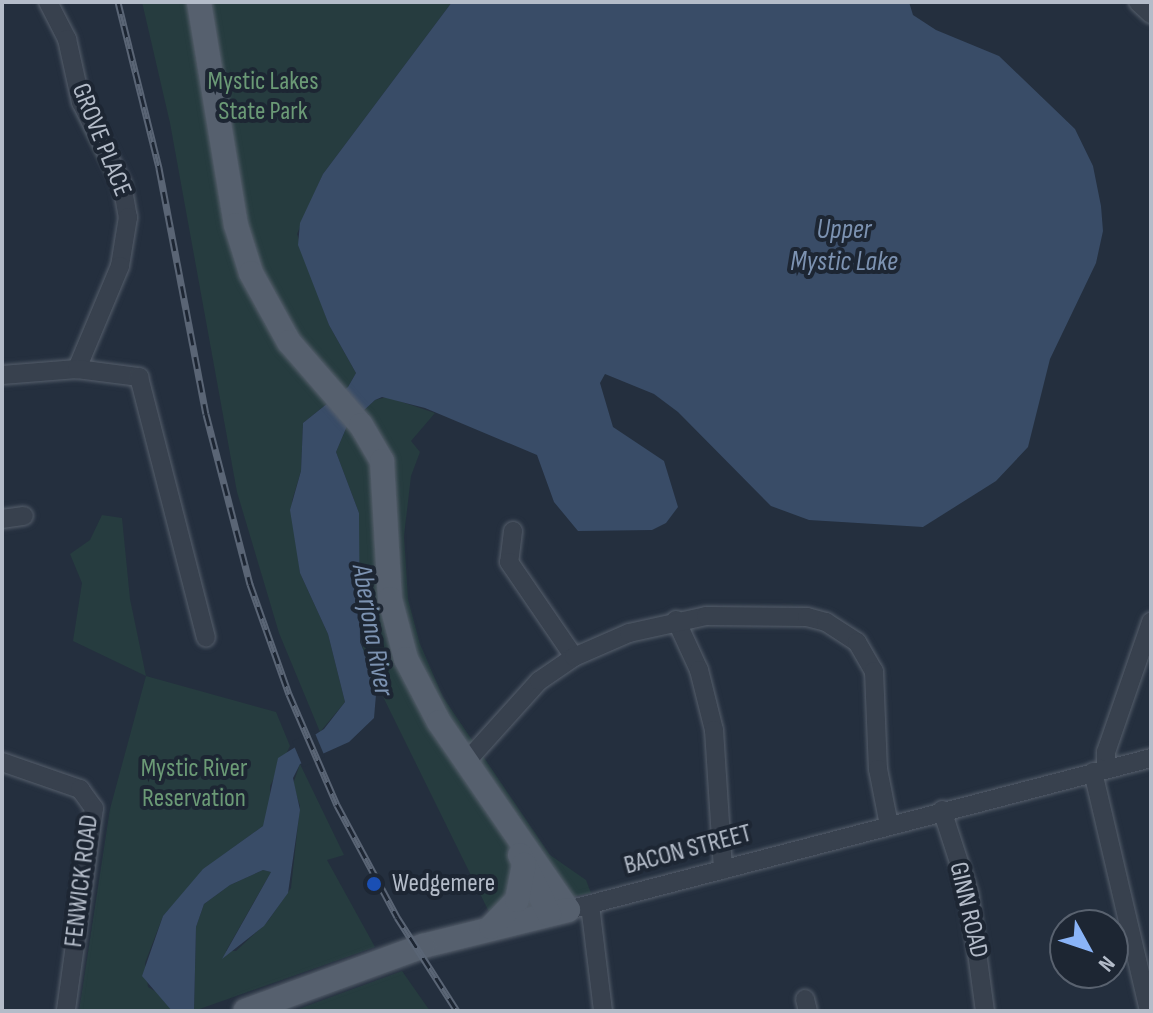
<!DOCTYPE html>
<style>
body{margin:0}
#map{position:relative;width:1153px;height:1013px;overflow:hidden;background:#242f3e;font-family:"Sofia Sans Condensed",sans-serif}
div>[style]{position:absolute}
.green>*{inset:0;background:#263c3f}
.water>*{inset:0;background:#394c67}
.pier>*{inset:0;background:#242f3e}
.roads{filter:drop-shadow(0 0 2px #565f6c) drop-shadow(0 0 2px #565f6c)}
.minor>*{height:18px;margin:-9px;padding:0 9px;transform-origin:9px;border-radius:9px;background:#38414e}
.major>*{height:24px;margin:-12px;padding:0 12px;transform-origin:12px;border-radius:12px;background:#56606e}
.rail>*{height:7px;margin-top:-3.5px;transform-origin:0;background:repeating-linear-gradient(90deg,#1d2633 0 12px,#5a6575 0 24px);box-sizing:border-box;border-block:2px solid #5a6575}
.dots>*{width:22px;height:22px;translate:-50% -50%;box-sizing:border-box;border:4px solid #1d2633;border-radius:50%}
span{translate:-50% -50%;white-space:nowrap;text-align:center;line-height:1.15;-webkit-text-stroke:8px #1d2633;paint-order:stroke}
.park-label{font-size:26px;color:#6b9a76}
.street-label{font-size:26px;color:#b4bcc9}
.poi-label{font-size:26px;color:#b4bcc9}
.left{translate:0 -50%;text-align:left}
.water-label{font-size:28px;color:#7c92b1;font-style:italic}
.frame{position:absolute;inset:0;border:4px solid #b4bcc9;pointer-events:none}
.north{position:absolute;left:1049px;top:909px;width:80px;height:80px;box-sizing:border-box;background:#1d2633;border:2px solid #59626f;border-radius:50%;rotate:130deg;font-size:22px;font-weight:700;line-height:32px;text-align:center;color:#b4bcc9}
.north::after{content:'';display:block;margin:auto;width:28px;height:36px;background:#8ab4f8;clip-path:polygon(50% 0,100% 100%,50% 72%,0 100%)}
</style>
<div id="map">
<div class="green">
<div style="clip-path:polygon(142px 2px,452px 2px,323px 174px,297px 234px,329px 325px,356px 373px,348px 387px,303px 423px,301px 471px,292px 501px,300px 573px,328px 634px,345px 702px,320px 732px,279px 633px,237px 492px,170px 123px)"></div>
<div style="clip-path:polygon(387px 397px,435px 413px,411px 441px,420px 452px,411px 476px,404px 536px,408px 599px,420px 644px,443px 697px,550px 855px,586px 880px,591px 893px,490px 914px,364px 658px,356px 570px,359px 513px,336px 452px,347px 426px,375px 400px)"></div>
<div style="clip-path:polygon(102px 515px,122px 518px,130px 599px,146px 676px,276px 712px,290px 746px,270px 786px,270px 813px,263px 826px,212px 863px,163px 916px,145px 963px,148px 987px,163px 996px,172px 1011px,79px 1011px,110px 809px,146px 676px,73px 641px,82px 583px,70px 554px,90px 540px)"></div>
<div style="clip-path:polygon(300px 764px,344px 855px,327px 860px,375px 947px,194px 1011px,196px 927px,204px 904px,230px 885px,263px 870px,271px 872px,226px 951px,236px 951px,268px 921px,291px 888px,300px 806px,293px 784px)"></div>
<div style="clip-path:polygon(402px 971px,430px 1011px,293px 1011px)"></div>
</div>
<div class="water">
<div style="clip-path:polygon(452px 2px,909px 2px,913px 15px,936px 30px,999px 56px,1075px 129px,1093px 166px,1101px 206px,1103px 231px,1096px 263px,1050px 359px,1028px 447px,996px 481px,923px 527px,809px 520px,771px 506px,678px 412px,654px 394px,605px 374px,600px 383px,613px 427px,664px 461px,678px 507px,666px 523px,652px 530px,578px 531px,554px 502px,537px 455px,425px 408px,382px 397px,375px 400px,347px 426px,336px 452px,359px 513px,360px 642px,377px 683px,374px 718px,349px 742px,300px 764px,293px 778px,300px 810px,288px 893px,264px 926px,222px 959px,271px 872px,263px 870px,230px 885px,204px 904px,196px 927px,194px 1011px,172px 1011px,142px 976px,163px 916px,203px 869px,263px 826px,278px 758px,324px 729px,345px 702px,328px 634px,300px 573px,290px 510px,301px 471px,303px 423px,348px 387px,356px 373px,329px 325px,298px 245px,300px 223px,323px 174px)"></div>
</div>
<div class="pier">
<div style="clip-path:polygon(314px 731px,325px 757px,303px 767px,292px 741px)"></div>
</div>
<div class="roads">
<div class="minor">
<div style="left:48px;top:2px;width:42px;rotate:62.8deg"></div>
<div style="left:67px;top:39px;width:65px;rotate:77.5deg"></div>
<div style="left:81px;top:102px;width:92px;rotate:63.4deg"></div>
<div style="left:122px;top:184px;width:34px;rotate:80deg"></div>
<div style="left:128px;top:217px;width:50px;rotate:99.3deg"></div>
<div style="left:120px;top:266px;width:112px;rotate:112.7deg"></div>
<div style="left:1138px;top:2px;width:18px;rotate:43deg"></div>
<div style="left:2px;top:375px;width:75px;rotate:-4.6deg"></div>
<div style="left:77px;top:369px;width:63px;rotate:7.4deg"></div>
<div style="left:139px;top:377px;width:269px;rotate:75.6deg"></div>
<div style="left:2px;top:519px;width:22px;rotate:-8deg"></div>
<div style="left:513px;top:531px;width:31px;rotate:97deg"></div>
<div style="left:509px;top:562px;width:115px;rotate:55.6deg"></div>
<div style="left:676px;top:620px;width:55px;rotate:65.3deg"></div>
<div style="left:699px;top:670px;width:62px;rotate:76deg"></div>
<div style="left:714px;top:730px;width:140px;rotate:86.3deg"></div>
<div style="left:2px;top:762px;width:83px;rotate:19.1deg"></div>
<div style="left:80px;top:789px;width:24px;rotate:54deg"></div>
<div style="left:94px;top:808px;width:205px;rotate:97.9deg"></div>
<div style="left:466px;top:762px;width:109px;rotate:-48deg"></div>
<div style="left:539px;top:681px;width:42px;rotate:-34.4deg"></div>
<div style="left:574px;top:657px;width:60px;rotate:-23.6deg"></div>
<div style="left:629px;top:633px;width:79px;rotate:-12.4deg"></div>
<div style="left:706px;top:616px;width:101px;rotate:0.6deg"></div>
<div style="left:807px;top:617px;width:20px;rotate:15deg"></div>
<div style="left:826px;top:622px;width:37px;rotate:33deg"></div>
<div style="left:857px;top:642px;width:34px;rotate:60deg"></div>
<div style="left:874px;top:671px;width:98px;rotate:87.7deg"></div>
<div style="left:878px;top:769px;width:57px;rotate:78.9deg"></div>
<div style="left:1106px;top:769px;width:17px;rotate:-90deg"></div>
<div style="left:1106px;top:752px;width:138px;rotate:-70.9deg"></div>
<div style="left:1093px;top:772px;width:245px;rotate:76.8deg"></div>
<div style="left:942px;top:810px;width:87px;rotate:72deg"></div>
<div style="left:969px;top:893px;width:119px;rotate:82.3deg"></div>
<div style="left:590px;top:905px;width:107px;rotate:83deg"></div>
<div style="left:568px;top:910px;width:602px;rotate:-14.61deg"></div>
<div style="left:805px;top:999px;width:12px;rotate:76deg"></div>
</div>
<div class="major">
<div style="left:199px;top:2px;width:226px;rotate:80.6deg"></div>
<div style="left:236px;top:225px;width:50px;rotate:72.6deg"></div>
<div style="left:251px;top:273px;width:79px;rotate:61.2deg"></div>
<div style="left:289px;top:342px;width:110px;rotate:49.1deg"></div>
<div style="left:361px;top:425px;width:42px;rotate:59.7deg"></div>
<div style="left:382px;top:461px;width:138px;rotate:86.7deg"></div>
<div style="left:390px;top:599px;width:62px;rotate:75.1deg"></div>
<div style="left:406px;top:659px;width:71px;rotate:62.4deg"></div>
<div style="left:439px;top:722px;width:228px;rotate:55.5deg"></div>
<div style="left:568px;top:910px;width:149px;rotate:166.1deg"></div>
<div style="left:423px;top:946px;width:189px;rotate:159.9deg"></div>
<div style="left:520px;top:855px;width:66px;rotate:63.8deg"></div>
<div style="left:491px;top:927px;width:37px;rotate:-46deg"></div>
<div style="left:517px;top:900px;width:36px;rotate:-79deg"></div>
</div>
</div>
<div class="rail">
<div style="left:118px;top:2px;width:171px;rotate:76.1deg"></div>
<div style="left:159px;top:168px;width:250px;rotate:79.2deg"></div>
<div style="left:206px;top:414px;width:176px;rotate:75.5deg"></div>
<div style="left:250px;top:584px;width:117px;rotate:70.5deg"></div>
<div style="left:289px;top:694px;width:121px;rotate:66.6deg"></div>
<div style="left:337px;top:805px;width:127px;rotate:61.8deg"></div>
<div style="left:397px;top:917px;width:112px;rotate:57.4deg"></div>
</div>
<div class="dots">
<div style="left:374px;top:884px;background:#1a4fb4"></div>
</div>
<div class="park-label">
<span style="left:263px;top:97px">Mystic Lakes<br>State Park</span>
<span style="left:194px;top:784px">Mystic River<br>Reservation</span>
</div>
<div class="street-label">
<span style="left:101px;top:140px;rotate:68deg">GROVE PLACE</span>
<span style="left:688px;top:850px;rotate:-15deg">BACON STREET</span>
<span style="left:82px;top:881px;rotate:-83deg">FENWICK ROAD</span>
<span style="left:968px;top:910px;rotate:77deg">GINN ROAD</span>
</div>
<div class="poi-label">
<span class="left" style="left:392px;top:884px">Wedgemere</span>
</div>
<div class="water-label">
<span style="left:844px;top:246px">Upper<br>Mystic Lake</span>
<span style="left:372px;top:630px;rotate:80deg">Aberjona River</span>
</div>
<div class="frame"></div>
<div class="north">N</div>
</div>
